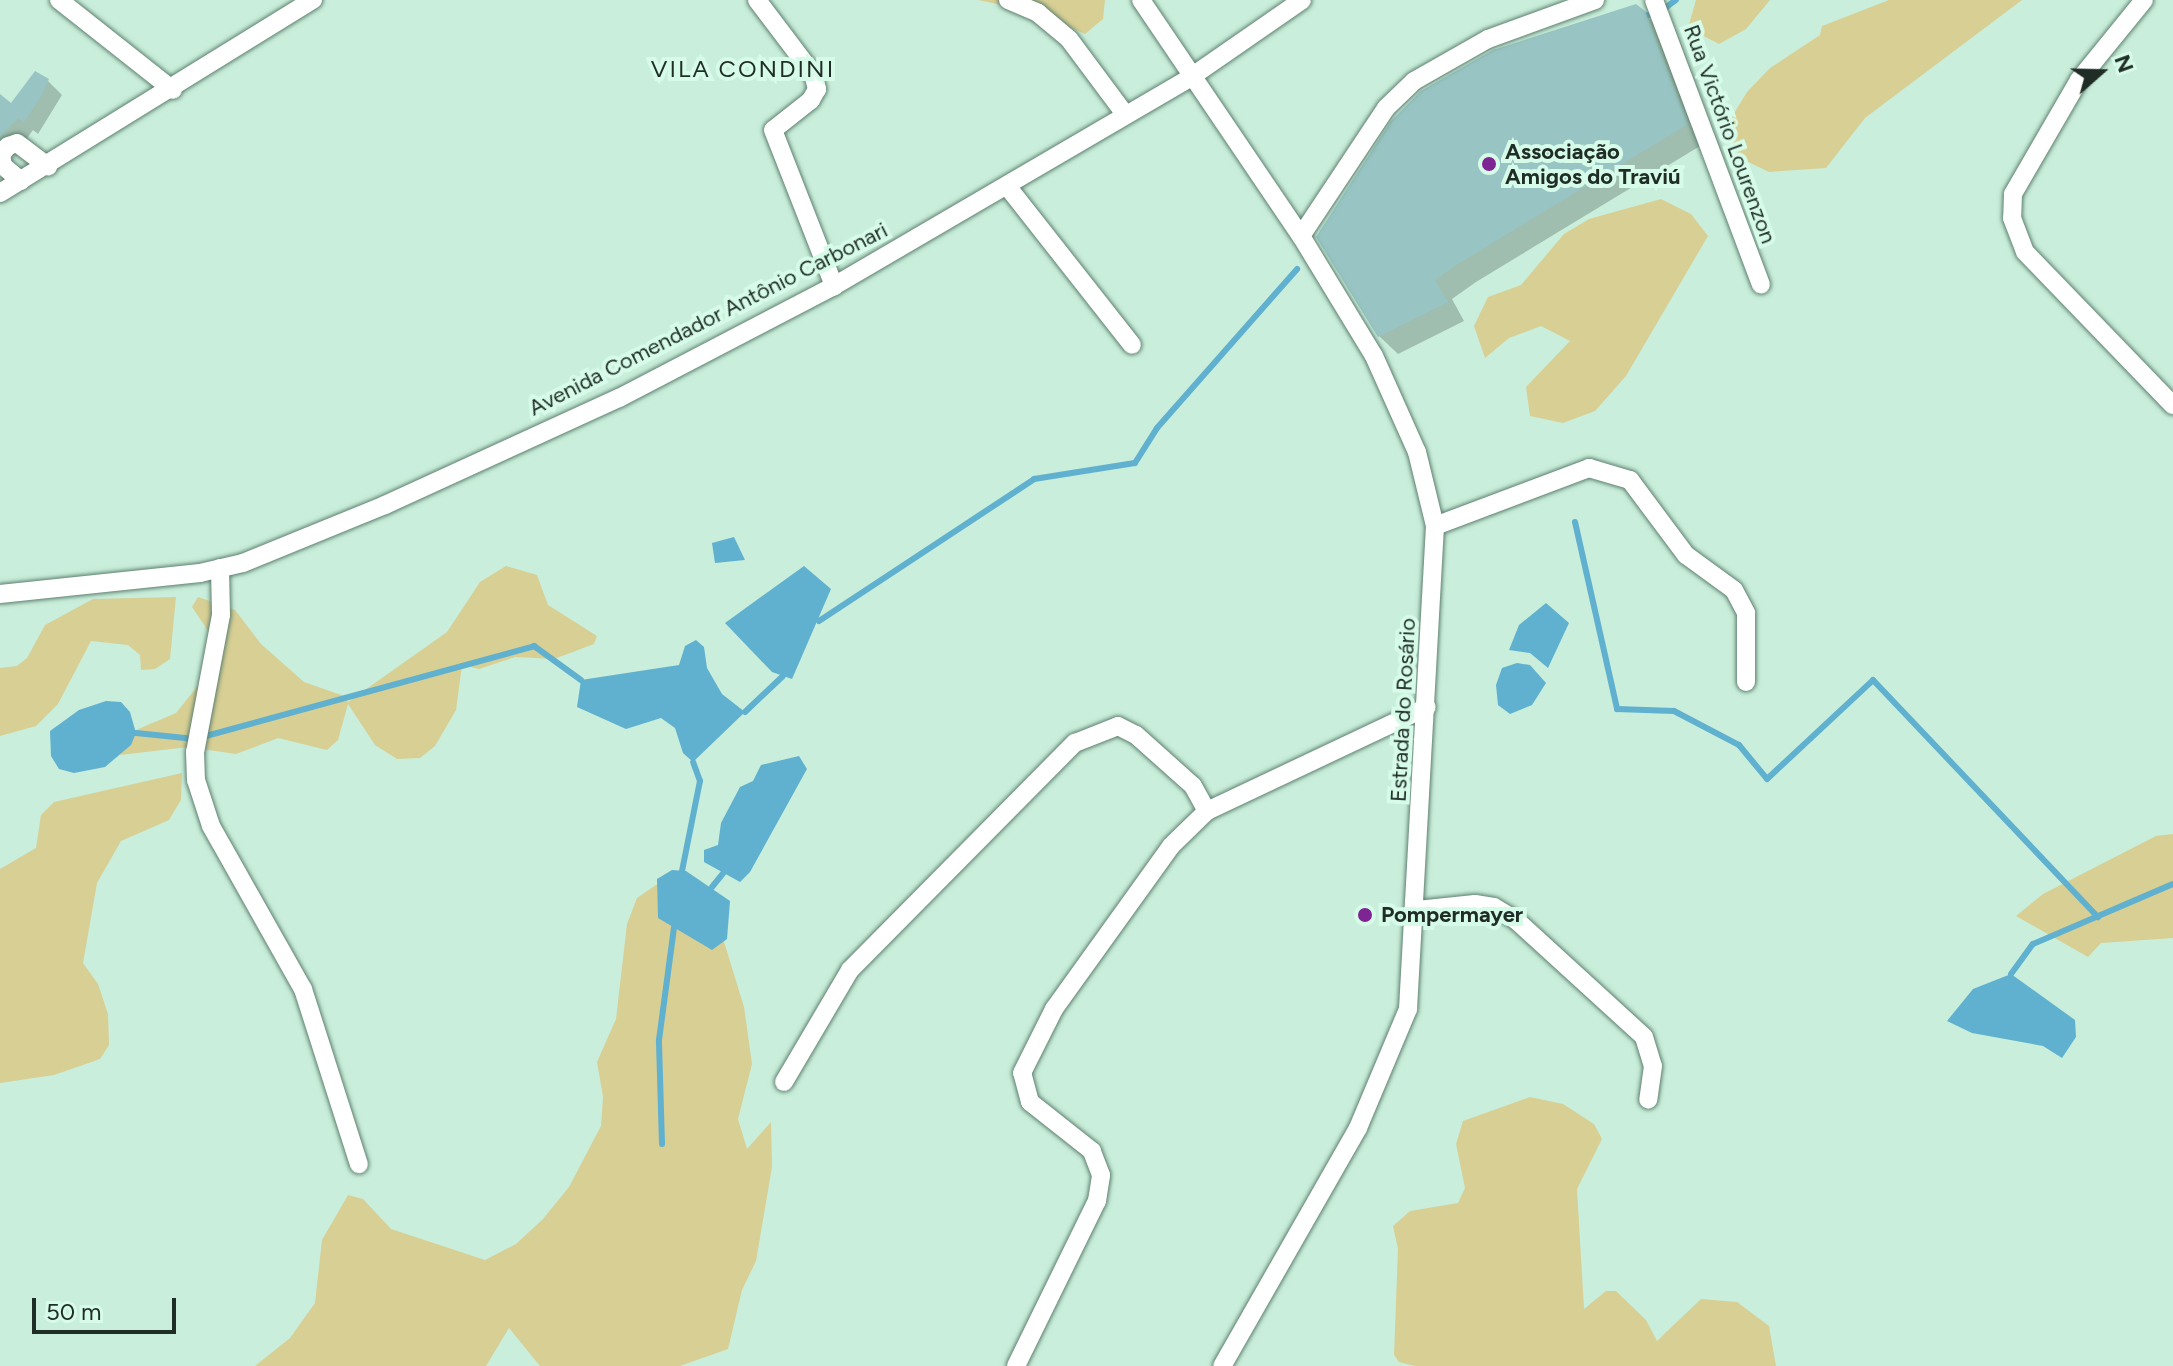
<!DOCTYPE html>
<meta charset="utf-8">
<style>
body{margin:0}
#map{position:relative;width:2173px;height:1366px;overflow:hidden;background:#c9eedb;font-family:Figtree,sans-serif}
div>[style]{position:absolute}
.green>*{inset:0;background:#d8cf94}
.water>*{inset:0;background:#60b0cf}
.shadow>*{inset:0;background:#0003}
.stream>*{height:6px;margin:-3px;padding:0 3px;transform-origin:3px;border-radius:3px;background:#60b0cf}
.building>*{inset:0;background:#98c4c3}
.roads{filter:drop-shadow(0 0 2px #5e806f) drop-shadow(0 0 2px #5e806f)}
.minor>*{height:18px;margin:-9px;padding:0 9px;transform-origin:9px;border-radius:9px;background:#fff}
.dots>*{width:22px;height:22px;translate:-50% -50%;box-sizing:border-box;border:4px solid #d6fbe8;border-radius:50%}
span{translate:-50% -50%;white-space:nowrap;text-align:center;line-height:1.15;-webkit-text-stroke:8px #d6fbe8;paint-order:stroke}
.street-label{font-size:22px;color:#1f2d26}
.poi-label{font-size:22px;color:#1f2d26;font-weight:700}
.left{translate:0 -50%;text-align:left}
.neighbourhood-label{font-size:24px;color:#1f2d26;letter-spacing:2px}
.north{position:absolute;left:2061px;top:32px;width:80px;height:80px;-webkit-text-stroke:6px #d6fbe8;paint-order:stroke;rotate:70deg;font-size:22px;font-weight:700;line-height:32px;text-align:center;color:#1f2d26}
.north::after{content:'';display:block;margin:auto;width:28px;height:36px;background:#1f2d26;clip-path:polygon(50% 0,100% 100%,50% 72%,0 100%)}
.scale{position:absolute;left:32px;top:1298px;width:144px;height:36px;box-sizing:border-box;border:4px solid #1f2d26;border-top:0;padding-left:10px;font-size:24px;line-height:28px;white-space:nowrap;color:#1f2d26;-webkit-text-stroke:6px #d6fbe8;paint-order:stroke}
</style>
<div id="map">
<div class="green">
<div style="clip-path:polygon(978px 0,1105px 0,1103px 19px,1085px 34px,1034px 12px)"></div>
<div style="clip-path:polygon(1696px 0,1770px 0,1746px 29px,1719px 44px,1688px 28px)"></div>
<div style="clip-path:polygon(1889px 0,2022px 0,1865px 118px,1826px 168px,1769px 172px,1738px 157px,1727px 125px,1747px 92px,1770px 68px,1820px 35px,1822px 26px)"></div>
<div style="clip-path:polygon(1661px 199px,1691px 214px,1708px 236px,1626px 376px,1595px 411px,1563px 423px,1530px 416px,1526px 387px,1570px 341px,1541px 326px,1509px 338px,1485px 358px,1474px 326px,1488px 297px,1521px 285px,1564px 234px,1589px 219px)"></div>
<div style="clip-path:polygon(506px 566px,537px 575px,548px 605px,597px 636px,594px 644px,554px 659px,515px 657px,479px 669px,462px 665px,456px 710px,435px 746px,420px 758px,397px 759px,375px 745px,348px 704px,338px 740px,327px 750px,278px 738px,236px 754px,188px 747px,120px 755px,136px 730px,176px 713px,213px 667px,215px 641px,192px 607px,198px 597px,235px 610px,261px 644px,304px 682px,344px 696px,348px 702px,447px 632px,480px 582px)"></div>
<div style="clip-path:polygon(176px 597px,170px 659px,155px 669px,141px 670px,140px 655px,128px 645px,91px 641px,58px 704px,36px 726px,0 736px,0 668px,17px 666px,27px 658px,45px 625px,93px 599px)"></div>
<div style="clip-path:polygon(182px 773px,181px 800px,169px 820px,121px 841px,97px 883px,83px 963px,98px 984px,108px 1014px,109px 1045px,100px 1059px,54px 1075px,0 1083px,0 869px,36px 848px,41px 815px,54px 802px)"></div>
<div style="clip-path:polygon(2173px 834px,2173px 938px,2101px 943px,2088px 957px,2016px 916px,2043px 894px,2156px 836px)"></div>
<div style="clip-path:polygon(669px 876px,717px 919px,744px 1007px,752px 1064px,738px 1119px,747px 1149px,771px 1122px,772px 1167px,756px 1261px,742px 1290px,728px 1349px,680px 1366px,540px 1366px,509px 1328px,486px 1366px,255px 1366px,290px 1338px,315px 1303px,322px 1240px,348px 1195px,363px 1199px,391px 1229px,485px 1260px,516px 1244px,543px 1219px,569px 1187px,601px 1126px,603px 1097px,597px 1062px,616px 1019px,627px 924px,637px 898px)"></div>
<div style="clip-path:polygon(1530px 1097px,1563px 1104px,1594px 1124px,1602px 1139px,1577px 1189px,1584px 1309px,1606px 1291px,1616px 1291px,1646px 1320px,1657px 1341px,1701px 1299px,1737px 1302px,1769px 1326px,1776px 1366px,1415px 1366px,1399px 1362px,1394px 1355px,1398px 1249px,1393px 1226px,1410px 1211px,1458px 1203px,1465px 1188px,1456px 1144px,1463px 1121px)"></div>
</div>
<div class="water">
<div style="clip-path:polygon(734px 537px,745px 560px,715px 563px,712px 543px)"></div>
<div style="clip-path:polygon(804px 566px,831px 589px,792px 679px,772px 672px,725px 623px)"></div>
<div style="clip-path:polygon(1546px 603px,1569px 623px,1548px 668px,1530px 653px,1509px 650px,1519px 625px)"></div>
<div style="clip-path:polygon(696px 640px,704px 647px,707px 668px,722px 694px,745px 712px,693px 762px,683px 753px,675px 728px,661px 718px,626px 729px,577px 707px,581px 680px,679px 665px,685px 646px)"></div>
<div style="clip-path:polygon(1517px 663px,1530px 665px,1546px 683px,1532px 705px,1510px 714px,1498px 705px,1496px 685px,1502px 668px)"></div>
<div style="clip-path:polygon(106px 701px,121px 702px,130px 712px,136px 733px,131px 745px,105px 767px,74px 773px,59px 769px,51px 756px,50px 731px,79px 710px)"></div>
<div style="clip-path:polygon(799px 756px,807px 769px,750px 872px,740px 882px,704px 862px,704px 850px,718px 845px,721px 823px,740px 787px,753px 781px,761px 765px)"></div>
<div style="clip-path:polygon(672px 870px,686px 871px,730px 901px,727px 939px,712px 950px,658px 918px,657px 879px)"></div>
<div style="clip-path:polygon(2011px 974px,2075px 1020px,2076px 1037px,2062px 1058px,2043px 1046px,1972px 1033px,1947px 1021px,1973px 989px)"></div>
</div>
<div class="shadow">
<div style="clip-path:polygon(1644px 13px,1663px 32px,1705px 143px,1476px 282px,1452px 299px,1464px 321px,1398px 354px,1379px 336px)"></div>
<div style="clip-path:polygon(48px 81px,62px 95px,38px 134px,33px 130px,21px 147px,0 159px,0 97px,12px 106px)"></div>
</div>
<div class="stream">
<div style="left:1639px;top:17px;width:19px;rotate:-12deg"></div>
<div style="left:1658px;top:13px;width:22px;rotate:-36deg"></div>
<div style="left:1575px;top:522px;width:192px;rotate:77.3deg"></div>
<div style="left:1617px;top:709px;width:57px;rotate:2deg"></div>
<div style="left:1674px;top:711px;width:73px;rotate:27.6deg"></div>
<div style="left:1739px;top:745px;width:44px;rotate:50.5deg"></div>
<div style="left:1767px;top:779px;width:145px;rotate:-43deg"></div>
<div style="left:1873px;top:680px;width:327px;rotate:46.5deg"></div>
<div style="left:819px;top:621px;width:258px;rotate:-33.4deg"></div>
<div style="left:1034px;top:479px;width:102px;rotate:-9deg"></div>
<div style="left:1135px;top:463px;width:41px;rotate:-57.8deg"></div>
<div style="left:1157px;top:428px;width:212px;rotate:-48.6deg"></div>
<div style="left:745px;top:712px;width:52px;rotate:-43.5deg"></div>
<div style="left:136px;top:733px;width:59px;rotate:5.8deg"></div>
<div style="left:195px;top:739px;width:352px;rotate:-15.3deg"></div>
<div style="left:534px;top:646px;width:58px;rotate:35.9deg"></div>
<div style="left:682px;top:871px;width:92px;rotate:-78.7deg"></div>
<div style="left:700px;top:781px;width:20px;rotate:-110deg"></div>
<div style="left:712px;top:887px;width:22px;rotate:-51deg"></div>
<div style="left:2011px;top:974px;width:37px;rotate:-54deg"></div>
<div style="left:2033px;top:944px;width:152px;rotate:-23.2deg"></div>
<div style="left:662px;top:1144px;width:104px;rotate:-91.7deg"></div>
<div style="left:659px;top:1040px;width:114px;rotate:-82.4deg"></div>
</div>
<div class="building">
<div style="clip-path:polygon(1636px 4px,1645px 11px,1688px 124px,1458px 264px,1435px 280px,1448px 302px,1378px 337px,1316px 237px,1391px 121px,1421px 91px,1493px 50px)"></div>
<div style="clip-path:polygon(35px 71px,49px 79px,40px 98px,24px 122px,18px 118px,0 137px,0 94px,11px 103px)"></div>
</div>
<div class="roads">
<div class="minor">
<div style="left:59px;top:0;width:145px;rotate:38.3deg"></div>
<div style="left:757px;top:0;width:93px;rotate:52.9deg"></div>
<div style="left:813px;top:74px;width:16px;rotate:75deg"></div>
<div style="left:817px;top:89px;width:13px;rotate:119deg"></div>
<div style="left:811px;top:100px;width:48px;rotate:141.7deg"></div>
<div style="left:773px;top:130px;width:168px;rotate:68.6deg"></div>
<div style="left:1008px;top:0;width:33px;rotate:23deg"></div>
<div style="left:1038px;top:13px;width:40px;rotate:40deg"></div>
<div style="left:1069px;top:39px;width:94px;rotate:53.3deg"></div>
<div style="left:1141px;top:0;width:285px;rotate:55.9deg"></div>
<div style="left:1301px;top:236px;width:140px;rotate:58.7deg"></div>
<div style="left:1374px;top:356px;width:105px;rotate:65.9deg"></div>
<div style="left:1417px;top:452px;width:76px;rotate:76.3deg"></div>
<div style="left:1435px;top:526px;width:484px;rotate:93.2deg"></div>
<div style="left:1408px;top:1009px;width:129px;rotate:112.8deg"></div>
<div style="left:1358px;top:1128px;width:274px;rotate:119.7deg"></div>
<div style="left:1654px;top:0;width:304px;rotate:69.4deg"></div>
<div style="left:2144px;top:0;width:103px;rotate:129.1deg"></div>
<div style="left:2079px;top:80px;width:132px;rotate:120.1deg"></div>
<div style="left:2013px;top:194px;width:24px;rotate:92deg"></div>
<div style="left:2012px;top:218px;width:36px;rotate:69deg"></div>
<div style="left:2025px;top:252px;width:213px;rotate:46deg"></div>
<div style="left:21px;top:181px;width:23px;rotate:-140deg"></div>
<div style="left:3px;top:166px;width:11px;rotate:-100deg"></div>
<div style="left:1px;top:155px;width:11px;rotate:-52deg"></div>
<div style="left:8px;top:146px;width:9px;rotate:-18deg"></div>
<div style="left:17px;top:143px;width:39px;rotate:37deg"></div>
<div style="left:1007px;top:186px;width:202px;rotate:51.8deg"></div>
<div style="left:0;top:193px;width:368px;rotate:-31.7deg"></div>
<div style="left:1301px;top:236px;width:154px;rotate:-56.4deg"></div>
<div style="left:1386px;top:108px;width:39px;rotate:-44deg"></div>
<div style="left:1414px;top:81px;width:85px;rotate:-29.6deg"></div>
<div style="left:1488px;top:39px;width:114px;rotate:-20deg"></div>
<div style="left:1435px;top:526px;width:165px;rotate:-20.6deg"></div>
<div style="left:1589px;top:468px;width:43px;rotate:16.3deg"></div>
<div style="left:1630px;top:480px;width:94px;rotate:53.3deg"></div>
<div style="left:1686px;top:555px;width:59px;rotate:36.1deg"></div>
<div style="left:1734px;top:590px;width:26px;rotate:62deg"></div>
<div style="left:1746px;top:613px;width:69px;rotate:90deg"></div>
<div style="left:220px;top:568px;width:47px;rotate:88.8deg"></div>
<div style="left:221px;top:615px;width:139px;rotate:100.7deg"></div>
<div style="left:195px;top:752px;width:28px;rotate:88deg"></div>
<div style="left:196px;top:780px;width:48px;rotate:71.9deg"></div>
<div style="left:211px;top:826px;width:187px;rotate:60.6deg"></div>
<div style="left:303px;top:989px;width:184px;rotate:72.3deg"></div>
<div style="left:0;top:594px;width:201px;rotate:-6deg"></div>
<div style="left:200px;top:573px;width:44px;rotate:-13.1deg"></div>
<div style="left:243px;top:563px;width:153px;rotate:-22.2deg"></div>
<div style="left:385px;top:505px;width:257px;rotate:-24.6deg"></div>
<div style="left:619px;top:398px;width:242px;rotate:-27.5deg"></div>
<div style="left:834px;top:286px;width:414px;rotate:-30.3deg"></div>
<div style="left:1191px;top:77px;width:135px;rotate:-34.7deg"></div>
<div style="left:1417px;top:910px;width:58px;rotate:-5.9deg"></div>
<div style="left:1475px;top:904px;width:19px;rotate:9deg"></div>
<div style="left:1494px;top:907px;width:26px;rotate:31deg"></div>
<div style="left:1516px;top:920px;width:173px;rotate:42.4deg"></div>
<div style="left:1644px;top:1037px;width:30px;rotate:73deg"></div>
<div style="left:1653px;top:1066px;width:34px;rotate:98deg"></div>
<div style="left:784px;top:1082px;width:130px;rotate:-59.5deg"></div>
<div style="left:850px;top:970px;width:320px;rotate:-45.3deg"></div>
<div style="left:1075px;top:743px;width:46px;rotate:-21.6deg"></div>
<div style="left:1118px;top:726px;width:20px;rotate:27deg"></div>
<div style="left:1136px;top:735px;width:76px;rotate:41.8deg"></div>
<div style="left:1193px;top:786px;width:29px;rotate:61deg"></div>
<div style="left:1016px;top:1366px;width:184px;rotate:-63.9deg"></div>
<div style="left:1097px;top:1201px;width:26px;rotate:-81deg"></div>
<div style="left:1101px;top:1175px;width:26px;rotate:-111deg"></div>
<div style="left:1092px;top:1151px;width:79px;rotate:-141.7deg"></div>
<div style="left:1030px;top:1102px;width:30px;rotate:-105deg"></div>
<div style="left:1022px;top:1073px;width:72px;rotate:-63.4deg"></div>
<div style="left:1054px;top:1009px;width:201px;rotate:-54.3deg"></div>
<div style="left:1171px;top:846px;width:50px;rotate:-44.2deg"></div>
<div style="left:1207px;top:811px;width:243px;rotate:-25.3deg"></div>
</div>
</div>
<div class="dots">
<div style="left:1489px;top:164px;background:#7e2593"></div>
<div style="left:1365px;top:915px;background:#7e2593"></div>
</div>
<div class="street-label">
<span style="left:1730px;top:134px;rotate:70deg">Rua Victório Lourenzon</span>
<span style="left:708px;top:319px;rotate:-27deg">Avenida Comendador Antônio Carbonari</span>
<span style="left:1403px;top:710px;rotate:-87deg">Estrada do Rosário</span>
</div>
<div class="poi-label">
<span class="left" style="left:1505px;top:164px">Associação<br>Amigos do Traviú</span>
<span class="left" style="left:1381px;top:915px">Pompermayer</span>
</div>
<div class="neighbourhood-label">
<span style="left:743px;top:69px">VILA CONDINI</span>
</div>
<div class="north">N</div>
<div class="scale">50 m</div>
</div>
